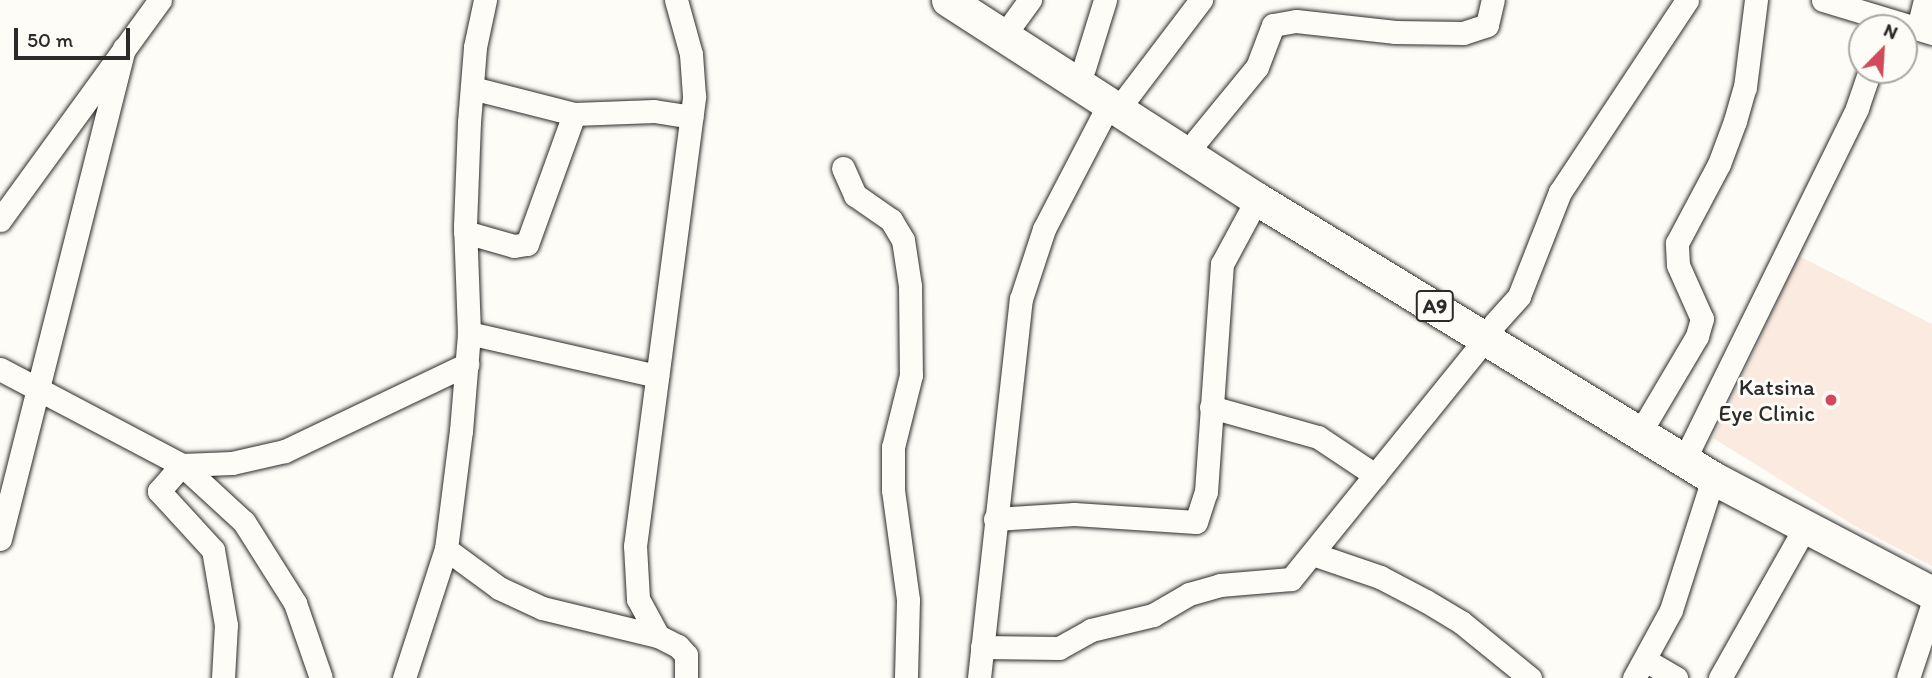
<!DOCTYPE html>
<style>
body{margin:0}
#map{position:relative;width:1932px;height:678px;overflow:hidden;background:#fdfcf7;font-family:Itim,sans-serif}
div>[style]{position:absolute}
.built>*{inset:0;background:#fbeadf}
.roads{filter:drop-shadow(0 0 2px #2b2b2b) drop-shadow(0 0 2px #2b2b2b)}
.minor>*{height:23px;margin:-11.5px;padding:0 11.5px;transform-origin:11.5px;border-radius:11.5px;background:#fdfcf7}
.highway>*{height:33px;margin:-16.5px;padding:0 16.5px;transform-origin:16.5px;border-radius:16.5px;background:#fdfcf7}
.dots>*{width:19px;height:19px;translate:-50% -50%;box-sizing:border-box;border:4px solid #fdfcf7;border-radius:50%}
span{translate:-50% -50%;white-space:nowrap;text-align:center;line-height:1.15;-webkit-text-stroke:6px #fdfcf7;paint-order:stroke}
.shield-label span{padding:2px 5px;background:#fdfcf7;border:2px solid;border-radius:5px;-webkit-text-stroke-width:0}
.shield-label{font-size:21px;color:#2b2b2b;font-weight:700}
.poi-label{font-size:23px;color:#2b2b2b}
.right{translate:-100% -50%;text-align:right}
.north{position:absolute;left:1848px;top:14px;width:70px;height:70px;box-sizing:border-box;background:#fdfcf7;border:2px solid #a9a8a5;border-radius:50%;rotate:24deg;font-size:19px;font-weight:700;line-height:28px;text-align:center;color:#2b2b2b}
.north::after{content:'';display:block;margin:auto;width:24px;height:32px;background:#d1495b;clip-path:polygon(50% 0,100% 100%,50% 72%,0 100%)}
.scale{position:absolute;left:14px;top:28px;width:116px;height:32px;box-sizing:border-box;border:4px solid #2b2b2b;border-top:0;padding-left:9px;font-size:21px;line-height:24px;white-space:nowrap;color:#2b2b2b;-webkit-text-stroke:5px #fdfcf7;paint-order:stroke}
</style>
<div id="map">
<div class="built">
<div style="clip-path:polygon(1799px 256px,1932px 324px,1932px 566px,1855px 526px,1713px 438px)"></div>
</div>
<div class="roads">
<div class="minor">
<div style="left:1823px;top:0;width:114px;rotate:16.8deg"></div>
<div style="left:1013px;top:23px;width:29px;rotate:-54deg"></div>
<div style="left:1918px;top:28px;width:29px;rotate:-76deg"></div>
<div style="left:1084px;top:68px;width:71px;rotate:-72.8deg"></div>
<div style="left:472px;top:88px;width:105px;rotate:14.3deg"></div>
<div style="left:574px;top:114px;width:80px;rotate:-2.1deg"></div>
<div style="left:654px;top:111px;width:38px;rotate:9deg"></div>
<div style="left:1128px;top:96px;width:121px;rotate:-52.8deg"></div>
<div style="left:1197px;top:140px;width:94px;rotate:-50.6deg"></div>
<div style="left:1257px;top:67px;width:45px;rotate:-69.1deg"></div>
<div style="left:1273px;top:25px;width:23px;rotate:-10deg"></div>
<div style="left:1296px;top:21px;width:100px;rotate:6.3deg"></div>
<div style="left:1395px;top:32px;width:68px;rotate:0.8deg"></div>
<div style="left:1463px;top:33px;width:25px;rotate:-18deg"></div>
<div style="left:1487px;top:25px;width:26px;rotate:-77deg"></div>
<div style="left:843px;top:168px;width:30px;rotate:66deg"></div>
<div style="left:855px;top:195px;width:44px;rotate:34.8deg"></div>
<div style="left:891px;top:220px;width:23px;rotate:59deg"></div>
<div style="left:903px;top:240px;width:47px;rotate:81.3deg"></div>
<div style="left:910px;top:286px;width:89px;rotate:89.4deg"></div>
<div style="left:911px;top:375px;width:74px;rotate:104deg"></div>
<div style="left:893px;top:447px;width:43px;rotate:90deg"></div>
<div style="left:893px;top:490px;width:111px;rotate:82.2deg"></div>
<div style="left:908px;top:600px;width:78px;rotate:91.5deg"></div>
<div style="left:0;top:220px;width:272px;rotate:-54deg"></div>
<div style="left:465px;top:232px;width:51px;rotate:15.9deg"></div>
<div style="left:514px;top:246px;width:13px;rotate:-9deg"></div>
<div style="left:527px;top:244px;width:138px;rotate:-70.1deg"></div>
<div style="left:1495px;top:323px;width:36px;rotate:-48deg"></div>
<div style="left:1519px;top:296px;width:112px;rotate:-68.5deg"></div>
<div style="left:1560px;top:192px;width:230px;rotate:-56.5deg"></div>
<div style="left:469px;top:333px;width:193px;rotate:12.9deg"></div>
<div style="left:0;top:369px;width:206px;rotate:27.8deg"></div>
<div style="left:182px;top:465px;width:84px;rotate:42.6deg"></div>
<div style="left:244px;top:522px;width:96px;rotate:57.8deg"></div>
<div style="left:295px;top:603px;width:79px;rotate:70.9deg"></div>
<div style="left:1211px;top:407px;width:111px;rotate:15.7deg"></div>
<div style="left:1318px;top:437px;width:69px;rotate:33.7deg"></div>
<div style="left:1648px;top:419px;width:96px;rotate:-59.4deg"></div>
<div style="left:1697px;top:336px;width:18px;rotate:-74deg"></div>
<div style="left:1702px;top:319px;width:59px;rotate:-114deg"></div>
<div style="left:1678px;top:265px;width:22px;rotate:-93deg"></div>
<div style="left:1677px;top:243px;width:89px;rotate:-62deg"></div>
<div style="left:1719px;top:164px;width:46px;rotate:-69.6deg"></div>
<div style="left:1735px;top:121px;width:35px;rotate:-74deg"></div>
<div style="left:1745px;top:87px;width:88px;rotate:-82.8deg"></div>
<div style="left:1691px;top:446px;width:377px;rotate:-63.8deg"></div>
<div style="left:1857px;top:108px;width:40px;rotate:-71.1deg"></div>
<div style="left:995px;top:519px;width:79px;rotate:-3.6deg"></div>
<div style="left:1074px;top:514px;width:122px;rotate:3.8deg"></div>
<div style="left:1196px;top:522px;width:32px;rotate:-72deg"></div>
<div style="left:1206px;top:492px;width:229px;rotate:-86deg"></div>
<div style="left:1222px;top:264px;width:74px;rotate:-61.7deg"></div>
<div style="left:0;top:539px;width:506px;rotate:-75.83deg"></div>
<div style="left:446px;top:549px;width:66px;rotate:36.3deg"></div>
<div style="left:499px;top:588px;width:47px;rotate:24.9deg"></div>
<div style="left:542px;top:608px;width:119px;rotate:13.6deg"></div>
<div style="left:658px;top:636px;width:22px;rotate:27deg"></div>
<div style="left:678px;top:646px;width:12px;rotate:48deg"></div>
<div style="left:686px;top:655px;width:23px;rotate:90deg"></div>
<div style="left:1313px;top:554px;width:71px;rotate:18.9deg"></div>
<div style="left:1380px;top:577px;width:52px;rotate:27.6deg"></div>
<div style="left:1426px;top:601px;width:41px;rotate:31deg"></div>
<div style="left:1461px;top:622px;width:89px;rotate:39.1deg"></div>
<div style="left:658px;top:636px;width:42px;rotate:-118.4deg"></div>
<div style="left:638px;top:599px;width:53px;rotate:-93.2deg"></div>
<div style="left:635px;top:546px;width:454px;rotate:-82.5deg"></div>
<div style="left:694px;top:96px;width:42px;rotate:-94.1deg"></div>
<div style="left:691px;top:54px;width:56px;rotate:-105.5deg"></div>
<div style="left:982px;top:647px;width:77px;rotate:0.7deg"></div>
<div style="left:1059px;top:648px;width:37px;rotate:-29deg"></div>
<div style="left:1091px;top:630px;width:64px;rotate:-13.6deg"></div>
<div style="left:1153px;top:615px;width:42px;rotate:-30.3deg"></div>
<div style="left:1189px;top:594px;width:32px;rotate:-16deg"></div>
<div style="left:1220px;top:585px;width:71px;rotate:-4.8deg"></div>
<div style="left:1291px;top:579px;width:311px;rotate:-51deg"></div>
<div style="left:1645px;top:660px;width:36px;rotate:30deg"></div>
<div style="left:223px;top:678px;width:53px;rotate:-86.8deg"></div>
<div style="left:226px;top:625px;width:76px;rotate:-99.8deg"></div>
<div style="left:213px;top:550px;width:80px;rotate:-132.5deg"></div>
<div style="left:159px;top:491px;width:35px;rotate:-49deg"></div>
<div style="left:182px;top:465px;width:50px;rotate:-2.3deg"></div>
<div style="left:232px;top:463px;width:54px;rotate:-12.8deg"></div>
<div style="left:285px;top:451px;width:202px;rotate:-25.5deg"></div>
<div style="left:404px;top:678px;width:136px;rotate:-72deg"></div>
<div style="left:446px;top:549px;width:119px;rotate:-82.8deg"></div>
<div style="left:461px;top:431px;width:98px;rotate:-85.3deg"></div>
<div style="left:469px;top:333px;width:107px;rotate:-92.1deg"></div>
<div style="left:465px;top:226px;width:104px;rotate:-87.8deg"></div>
<div style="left:469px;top:122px;width:75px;rotate:-85.4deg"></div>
<div style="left:475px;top:47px;width:48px;rotate:-78deg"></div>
<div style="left:979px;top:678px;width:381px;rotate:-83.7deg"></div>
<div style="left:1021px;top:299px;width:74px;rotate:-71.8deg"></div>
<div style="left:1044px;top:229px;width:141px;rotate:-62.5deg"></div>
<div style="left:1634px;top:678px;width:77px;rotate:-61.4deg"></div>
<div style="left:1671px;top:610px;width:139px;rotate:-72.3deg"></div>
<div style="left:1720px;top:678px;width:173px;rotate:-60.6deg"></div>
<div style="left:1908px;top:678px;width:76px;rotate:-71.6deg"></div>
</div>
<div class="highway">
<div style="left:948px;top:0;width:368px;rotate:32.8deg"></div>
<div style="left:1257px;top:199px;width:535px;rotate:31.46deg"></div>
<div style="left:1713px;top:478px;width:247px;rotate:27.7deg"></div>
</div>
</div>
<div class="dots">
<div style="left:1831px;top:400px;background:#d1495b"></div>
</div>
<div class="shield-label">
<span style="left:1435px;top:306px">A9</span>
</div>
<div class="poi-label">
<span class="right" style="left:1815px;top:400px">Katsina<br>Eye Clinic</span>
</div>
<div class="north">N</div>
<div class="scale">50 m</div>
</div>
